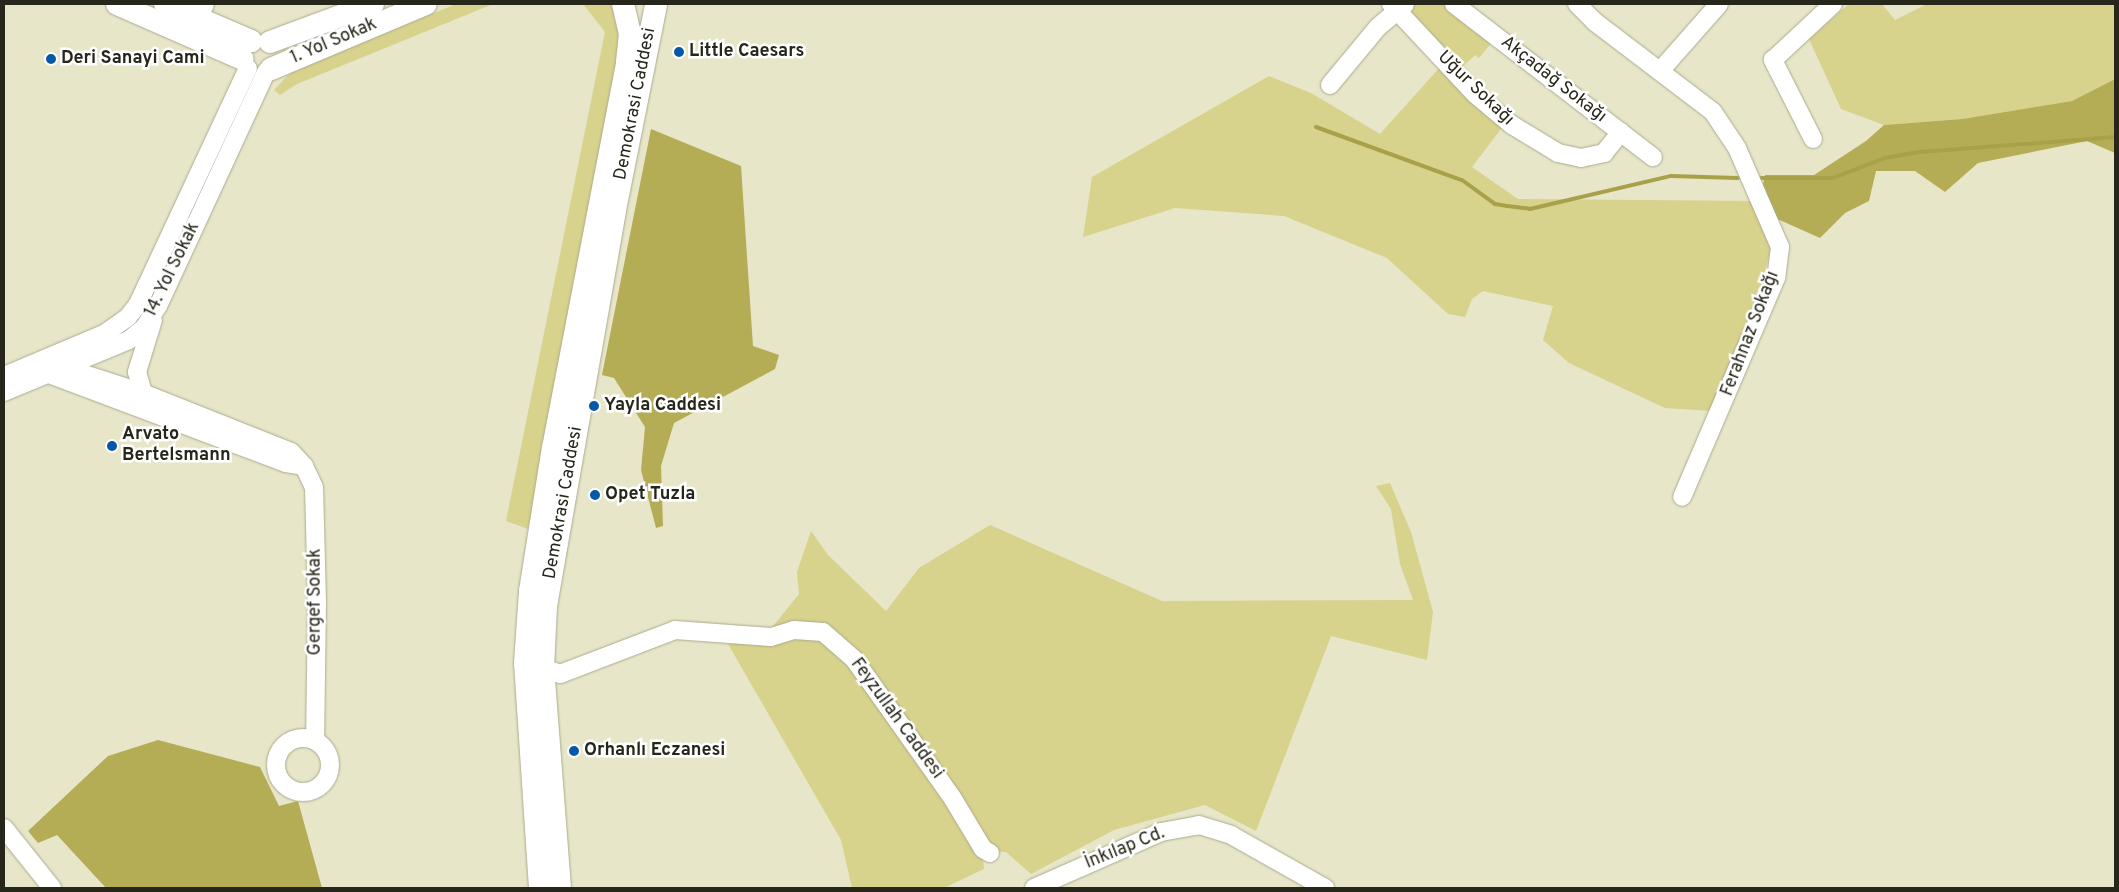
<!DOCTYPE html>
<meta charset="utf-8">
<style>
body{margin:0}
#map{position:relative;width:2119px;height:892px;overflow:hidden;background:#e7e6c9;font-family:Overpass,sans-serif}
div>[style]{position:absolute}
.green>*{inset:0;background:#d7d28c}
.forest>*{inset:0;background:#b4ad55}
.stream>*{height:4px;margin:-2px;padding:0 2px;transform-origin:2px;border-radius:2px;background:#a9a149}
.roads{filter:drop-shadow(0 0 1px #acaa8f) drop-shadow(0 0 1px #acaa8f)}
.minor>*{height:18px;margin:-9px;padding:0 9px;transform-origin:9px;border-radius:9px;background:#fff}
.minor>.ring{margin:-9px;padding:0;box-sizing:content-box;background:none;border:18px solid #fff;border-radius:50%}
.major>*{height:22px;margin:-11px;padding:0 11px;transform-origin:11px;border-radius:11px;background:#fff}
.dots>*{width:14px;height:14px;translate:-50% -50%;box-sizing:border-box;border:2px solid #fff;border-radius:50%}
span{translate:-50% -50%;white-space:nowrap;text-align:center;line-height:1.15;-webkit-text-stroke:5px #fff;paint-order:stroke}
.street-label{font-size:18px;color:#26261b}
.poi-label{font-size:18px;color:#26261b;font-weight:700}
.left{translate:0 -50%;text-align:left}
.frame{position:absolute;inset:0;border:5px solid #26261b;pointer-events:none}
</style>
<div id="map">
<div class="green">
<div style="clip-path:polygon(456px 4px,493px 4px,297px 84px,280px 95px,274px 90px,291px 72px)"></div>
<div style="clip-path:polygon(583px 4px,614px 4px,623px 31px,528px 529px,506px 521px,605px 32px)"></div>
<div style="clip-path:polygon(1412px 4px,1443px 4px,1492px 42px,1479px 58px,1475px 55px,1459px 70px,1405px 12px)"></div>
<div style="clip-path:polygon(1849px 4px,1882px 4px,1895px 20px,1927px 4px,2115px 4px,2115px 79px,2072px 101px,1962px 119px,1884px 125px,1841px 109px,1809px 39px)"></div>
<div style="clip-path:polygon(1441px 66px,1507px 121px,1472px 167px,1518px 199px,1755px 201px,1771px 249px,1762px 282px,1712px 411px,1665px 408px,1569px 363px,1543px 340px,1553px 306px,1483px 291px,1472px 299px,1465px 317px,1448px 314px,1387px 258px,1284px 216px,1175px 208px,1083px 237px,1092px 177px,1269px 76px,1311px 93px,1380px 134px)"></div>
<div style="clip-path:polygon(1390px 483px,1411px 532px,1433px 612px,1427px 660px,1331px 636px,1256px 831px,1205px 805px,1114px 830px,1031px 874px,1006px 852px,982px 851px,984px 869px,944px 888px,852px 888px,841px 840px,728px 644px,761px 641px,799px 594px,797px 572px,811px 531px,828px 555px,886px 611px,919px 568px,990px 525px,1162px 601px,1413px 600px,1400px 564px,1391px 509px,1376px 486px)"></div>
</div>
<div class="forest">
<div style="clip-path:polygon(2115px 79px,2115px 153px,2087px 141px,1978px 163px,1945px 192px,1915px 171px,1876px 171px,1869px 201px,1845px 213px,1820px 238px,1775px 218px,1763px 185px,1765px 175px,1814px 175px,1866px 141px,1884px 125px,1962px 119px,2072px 101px)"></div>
<div style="clip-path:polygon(651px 129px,741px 166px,753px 346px,779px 355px,775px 369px,674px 423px,661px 466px,663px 526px,656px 528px,641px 470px,645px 427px,614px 378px,602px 375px)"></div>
<div style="clip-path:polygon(158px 740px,260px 767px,279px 806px,298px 801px,322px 888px,106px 888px,57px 835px,38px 843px,28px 831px,108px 756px)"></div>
</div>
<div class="stream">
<div style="left:1316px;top:127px;width:155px;rotate:20deg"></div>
<div style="left:1462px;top:180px;width:41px;rotate:36deg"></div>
<div style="left:1495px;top:204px;width:12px;rotate:9deg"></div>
<div style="left:1507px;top:206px;width:23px;rotate:7deg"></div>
<div style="left:1530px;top:209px;width:145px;rotate:-13.2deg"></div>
<div style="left:1671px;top:176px;width:67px;rotate:1.7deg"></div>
<div style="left:1761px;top:178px;width:72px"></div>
<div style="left:1833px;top:178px;width:56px;rotate:-21deg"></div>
<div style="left:1885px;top:158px;width:36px;rotate:-10deg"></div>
<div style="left:1920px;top:152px;width:196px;rotate:-4.4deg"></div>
</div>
<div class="roads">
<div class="minor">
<div style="left:1391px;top:4px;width:123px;rotate:47deg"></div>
<div style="left:1475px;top:94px;width:48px;rotate:40deg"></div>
<div style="left:1512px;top:125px;width:54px;rotate:31.3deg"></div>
<div style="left:1558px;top:153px;width:24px;rotate:12deg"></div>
<div style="left:1581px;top:158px;width:24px;rotate:-12deg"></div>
<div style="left:1604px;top:153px;width:27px;rotate:-51deg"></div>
<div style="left:1454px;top:4px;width:251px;rotate:37.6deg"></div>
<div style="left:1577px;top:4px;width:25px;rotate:45deg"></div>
<div style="left:1595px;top:22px;width:148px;rotate:37.3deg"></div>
<div style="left:1713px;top:112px;width:43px;rotate:56.3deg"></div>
<div style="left:1737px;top:148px;width:108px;rotate:66.5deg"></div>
<div style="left:1780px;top:247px;width:31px;rotate:97deg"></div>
<div style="left:1776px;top:278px;width:238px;rotate:113.2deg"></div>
<div style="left:199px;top:18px;width:15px;rotate:-67deg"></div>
<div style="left:1660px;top:71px;width:89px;rotate:-48.6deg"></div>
<div style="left:1330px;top:85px;width:75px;rotate:-50.4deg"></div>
<div style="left:1378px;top:27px;width:35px;rotate:-40deg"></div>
<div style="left:1813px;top:139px;width:89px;rotate:-116.9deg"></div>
<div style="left:1773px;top:60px;width:82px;rotate:-43deg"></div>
<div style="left:4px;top:376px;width:108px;rotate:-22.8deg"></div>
<div style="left:104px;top:334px;width:29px;rotate:-35deg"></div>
<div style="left:128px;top:317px;width:16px;rotate:-52deg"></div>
<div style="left:138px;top:304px;width:260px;rotate:-65deg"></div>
<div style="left:4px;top:392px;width:135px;rotate:-22.6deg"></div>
<div style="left:129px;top:340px;width:19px;rotate:-39deg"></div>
<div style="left:144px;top:328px;width:26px;rotate:-58deg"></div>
<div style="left:158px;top:306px;width:258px;rotate:-65.2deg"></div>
<div style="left:143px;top:393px;width:22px;rotate:-106deg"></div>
<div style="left:137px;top:372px;width:54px;rotate:-72.9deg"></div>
<div style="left:304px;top:466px;width:18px;rotate:-171deg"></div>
<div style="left:286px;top:463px;width:253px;rotate:-159.4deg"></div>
<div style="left:49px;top:374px;width:14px;rotate:-111deg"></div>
<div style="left:44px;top:361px;width:104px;rotate:17.9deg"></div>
<div style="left:143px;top:393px;width:159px;rotate:21.7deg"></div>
<div style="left:291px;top:452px;width:19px;rotate:47deg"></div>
<div style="left:304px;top:466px;width:23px;rotate:65deg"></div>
<div style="left:314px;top:487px;width:116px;rotate:88.5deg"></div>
<div style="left:317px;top:603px;width:138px;rotate:90.8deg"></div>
<div style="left:543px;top:668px;width:18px;rotate:19deg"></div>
<div style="left:560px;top:674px;width:123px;rotate:-20.9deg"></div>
<div style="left:675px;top:630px;width:96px;rotate:4.2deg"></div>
<div style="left:771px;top:637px;width:24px;rotate:-17deg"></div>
<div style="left:794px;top:630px;width:29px;rotate:4deg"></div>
<div style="left:823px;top:632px;width:41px;rotate:41.1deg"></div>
<div style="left:854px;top:659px;width:171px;rotate:54.7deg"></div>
<div style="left:953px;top:799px;width:58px;rotate:59deg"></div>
<div style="left:983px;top:849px;width:8px;rotate:30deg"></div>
<div class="ring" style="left:276px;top:738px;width:36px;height:36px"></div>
<div style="left:4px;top:828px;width:77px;rotate:51.3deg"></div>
<div style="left:1034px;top:888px;width:139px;rotate:-23.8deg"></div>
<div style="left:1161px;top:832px;width:39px;rotate:-10deg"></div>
<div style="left:1199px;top:825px;width:34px;rotate:17deg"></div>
<div style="left:1231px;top:835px;width:108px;rotate:29.4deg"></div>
</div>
<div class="major">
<div style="left:117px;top:4px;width:137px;rotate:23.6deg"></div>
<div style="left:165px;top:4px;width:94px;rotate:23.3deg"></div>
<div style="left:270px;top:42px;width:110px;rotate:-20.3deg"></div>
<div style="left:271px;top:69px;width:168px;rotate:-22.8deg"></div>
<div style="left:540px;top:888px;width:225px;rotate:-93.8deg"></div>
<div style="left:525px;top:663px;width:72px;rotate:-86deg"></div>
<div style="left:530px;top:591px;width:145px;rotate:-80.9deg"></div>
<div style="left:553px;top:448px;width:393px;rotate:-79.1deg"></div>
<div style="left:627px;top:62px;width:28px;rotate:-84deg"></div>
<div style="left:630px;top:34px;width:31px;rotate:-103deg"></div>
<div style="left:560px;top:888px;width:221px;rotate:-94.4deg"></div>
<div style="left:543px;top:668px;width:62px;rotate:-87.2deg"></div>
<div style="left:546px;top:606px;width:402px;rotate:-80.1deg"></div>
<div style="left:615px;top:210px;width:210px;rotate:-78.7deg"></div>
</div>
</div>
<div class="dots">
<div style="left:679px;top:52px;background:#0658a6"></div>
<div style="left:51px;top:59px;background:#0658a6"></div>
<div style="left:594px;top:406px;background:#0658a6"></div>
<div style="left:112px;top:446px;background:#0658a6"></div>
<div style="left:595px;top:495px;background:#0658a6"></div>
<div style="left:574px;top:751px;background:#0658a6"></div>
</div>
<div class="street-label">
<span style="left:334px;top:42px;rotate:-23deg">1. Yol Sokak</span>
<span style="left:1553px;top:80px;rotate:38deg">Akçadağ Sokağı</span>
<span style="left:1475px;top:89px;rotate:44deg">Uğur Sokağı</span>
<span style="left:636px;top:104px;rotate:-79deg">Demokrasi Caddesi</span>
<span style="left:173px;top:270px;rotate:-64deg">14. Yol Sokak</span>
<span style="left:1751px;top:334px;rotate:-69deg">Ferahnaz Sokağı</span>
<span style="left:564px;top:503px;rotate:-80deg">Demokrasi Caddesi</span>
<span style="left:316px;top:602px;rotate:-90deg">Gergef Sokak</span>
<span style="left:896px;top:719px;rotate:54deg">Feyzullah Caddesi</span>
<span style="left:1125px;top:849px;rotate:-22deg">İnkılap Cd.</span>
</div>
<div class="poi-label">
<span class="left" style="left:689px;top:52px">Little Caesars</span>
<span class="left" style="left:61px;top:59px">Deri Sanayi Cami</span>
<span class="left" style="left:604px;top:406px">Yayla Caddesi</span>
<span class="left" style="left:122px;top:446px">Arvato<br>Bertelsmann</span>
<span class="left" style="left:605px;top:495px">Opet Tuzla</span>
<span class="left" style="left:584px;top:751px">Orhanlı Eczanesi</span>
</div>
<div class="frame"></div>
</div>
